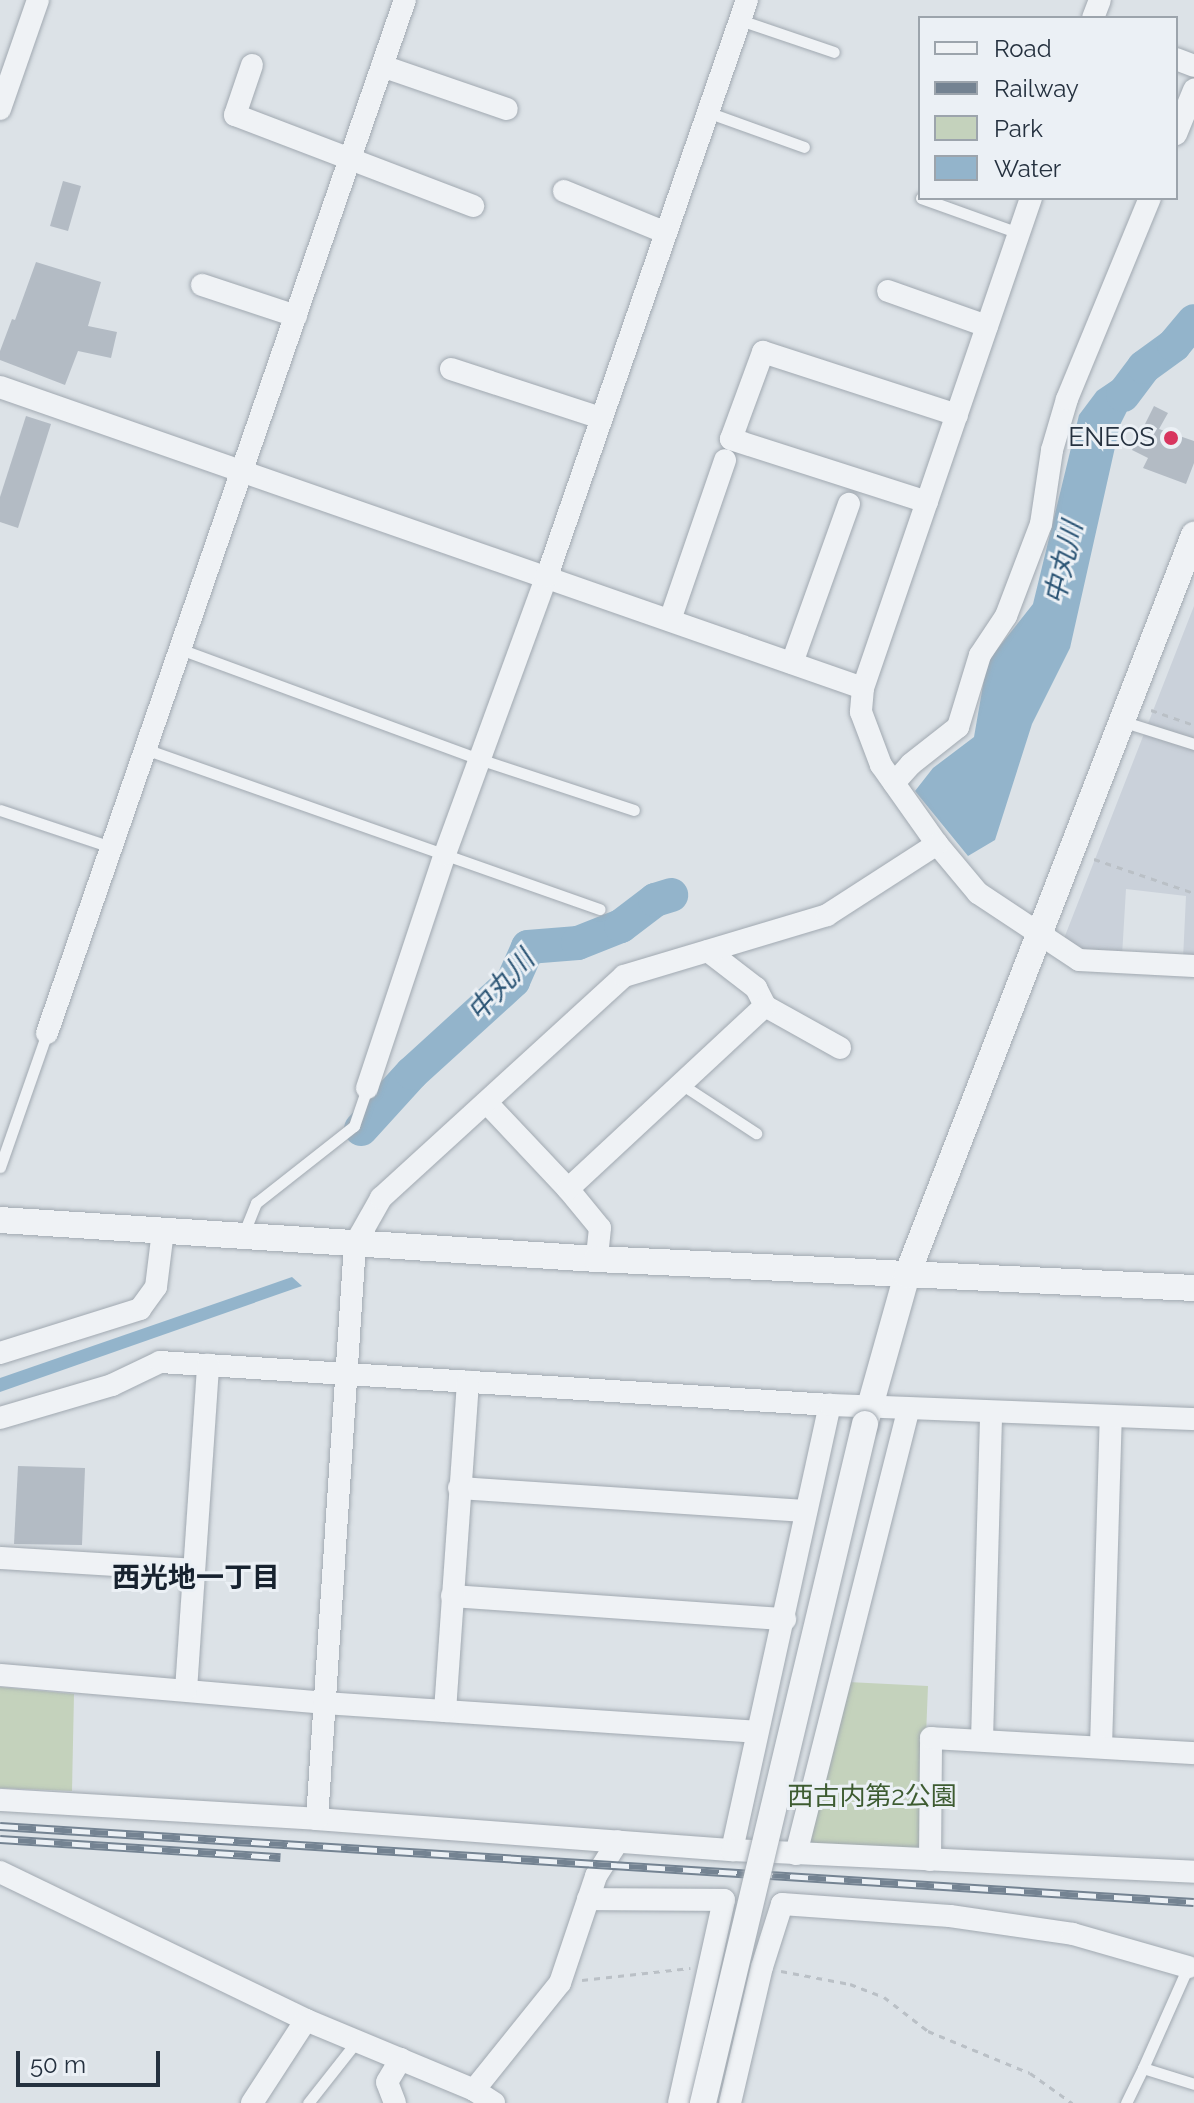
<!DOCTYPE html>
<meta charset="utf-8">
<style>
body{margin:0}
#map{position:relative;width:1194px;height:2103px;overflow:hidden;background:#dce2e7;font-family:Raleway,"Noto Sans JP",sans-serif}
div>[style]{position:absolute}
.built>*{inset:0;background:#cad1da}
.green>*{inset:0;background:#c4d2bc}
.water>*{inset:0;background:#93b4cb}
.river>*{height:34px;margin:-17px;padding:0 17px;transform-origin:17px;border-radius:17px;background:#93b4cb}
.building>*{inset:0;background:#b3bbc4}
.path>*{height:3px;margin-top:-1.5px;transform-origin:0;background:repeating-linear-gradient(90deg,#bac0c6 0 6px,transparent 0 12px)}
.roads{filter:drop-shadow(0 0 2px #a1a9b1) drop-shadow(0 0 2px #a1a9b1)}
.service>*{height:11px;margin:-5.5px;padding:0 5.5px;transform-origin:5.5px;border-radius:5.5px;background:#eff2f5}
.minor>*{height:22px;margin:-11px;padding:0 11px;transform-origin:11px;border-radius:11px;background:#eff2f5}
.tertiary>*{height:26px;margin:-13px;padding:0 13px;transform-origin:13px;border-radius:13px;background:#eff2f5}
.rail>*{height:9px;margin-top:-4.5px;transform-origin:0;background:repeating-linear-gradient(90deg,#ebf0f5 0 18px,#748392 0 36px);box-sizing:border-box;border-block:2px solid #748392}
.bridges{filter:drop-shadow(0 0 2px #a1a9b1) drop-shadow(0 0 2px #a1a9b1)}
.tertiary-bridge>*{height:26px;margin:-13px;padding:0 13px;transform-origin:13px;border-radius:13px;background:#eff2f5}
.dots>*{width:22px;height:22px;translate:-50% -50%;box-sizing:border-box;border:4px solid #ebf0f5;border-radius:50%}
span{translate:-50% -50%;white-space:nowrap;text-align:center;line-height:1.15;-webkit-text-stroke:6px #ebf0f5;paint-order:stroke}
.poi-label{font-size:26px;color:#25313f}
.right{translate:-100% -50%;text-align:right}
.park-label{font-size:26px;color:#3d5b31}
.water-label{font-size:28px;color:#2c5575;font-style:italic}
.neighbourhood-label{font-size:28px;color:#17222f;font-weight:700}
.legend{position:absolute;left:918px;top:16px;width:260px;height:184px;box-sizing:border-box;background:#ebf0f5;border:2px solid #9ca4ac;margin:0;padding:10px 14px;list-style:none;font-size:24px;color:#25313f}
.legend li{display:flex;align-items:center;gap:16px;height:40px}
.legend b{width:40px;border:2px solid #9ca4ac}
.scale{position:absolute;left:16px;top:2051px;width:144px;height:36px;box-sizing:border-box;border:4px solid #25313f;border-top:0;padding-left:10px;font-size:24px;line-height:28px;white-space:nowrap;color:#25313f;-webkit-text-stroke:6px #ebf0f5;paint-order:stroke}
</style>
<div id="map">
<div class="built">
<div style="clip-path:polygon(1194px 606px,1194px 959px,1183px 959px,1186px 896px,1126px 889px,1122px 956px,1084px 954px,1063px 941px)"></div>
</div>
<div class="green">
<div style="clip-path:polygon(848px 1682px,928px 1686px,921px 1860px,808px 1843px)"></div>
<div style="clip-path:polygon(0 1687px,74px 1694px,72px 1791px,0 1788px)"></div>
</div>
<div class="water">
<div style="clip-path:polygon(1152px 361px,1120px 425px,1070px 648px,1032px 724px,995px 840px,968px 856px,915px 791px,933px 768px,974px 737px,987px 662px,1033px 604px,1079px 415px,1097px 391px,1128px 370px)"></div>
<div style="clip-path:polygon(292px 1277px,302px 1286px,0 1392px,0 1378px)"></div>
</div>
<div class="river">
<div style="left:1123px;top:395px;width:35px;rotate:-53deg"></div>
<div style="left:1144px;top:367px;width:37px;rotate:-36deg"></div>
<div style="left:1174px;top:345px;width:31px;rotate:-50deg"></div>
<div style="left:361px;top:1129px;width:76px;rotate:-47.7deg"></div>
<div style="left:412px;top:1073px;width:137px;rotate:-42.3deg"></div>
<div style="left:513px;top:981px;width:37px;rotate:-66deg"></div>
<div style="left:528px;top:947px;width:50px;rotate:-4.6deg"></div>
<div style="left:578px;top:943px;width:46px;rotate:-21.6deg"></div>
<div style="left:621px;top:926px;width:43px;rotate:-37.4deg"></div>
<div style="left:655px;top:900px;width:17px;rotate:-17deg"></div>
</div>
<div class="building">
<div style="clip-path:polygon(63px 181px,81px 186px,68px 231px,50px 226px)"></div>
<div style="clip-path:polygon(36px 262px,101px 282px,88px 326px,117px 332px,111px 358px,78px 351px,65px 385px,0 360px,0 351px,12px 319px,15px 320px)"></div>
<div style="clip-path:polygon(1154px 406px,1168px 413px,1159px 429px,1194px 441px,1194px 463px,1186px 484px,1143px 468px,1148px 458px,1132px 450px)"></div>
<div style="clip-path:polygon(26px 416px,51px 424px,18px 528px,0 522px,0 497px)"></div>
<div style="clip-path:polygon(18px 1466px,85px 1468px,82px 1545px,14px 1544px)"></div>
</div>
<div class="path">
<div style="left:1151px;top:710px;width:46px;rotate:19.2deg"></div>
<div style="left:1094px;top:859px;width:106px;rotate:18.8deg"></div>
<div style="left:781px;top:1971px;width:70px;rotate:10.7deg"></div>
<div style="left:850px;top:1984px;width:36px;rotate:21deg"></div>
<div style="left:884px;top:1997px;width:56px;rotate:37.7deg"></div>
<div style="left:928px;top:2031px;width:110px;rotate:22.4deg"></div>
<div style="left:1030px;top:2073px;width:52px;rotate:35.5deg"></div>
<div style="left:582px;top:1980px;width:109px;rotate:-6.3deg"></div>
</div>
<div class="roads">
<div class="service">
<div style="left:740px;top:20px;width:99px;rotate:18.8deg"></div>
<div style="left:707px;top:112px;width:103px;rotate:19.8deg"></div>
<div style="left:921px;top:198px;width:104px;rotate:19.7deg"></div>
<div style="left:180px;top:649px;width:319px;rotate:20.2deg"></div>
<div style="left:479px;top:759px;width:163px;rotate:18.2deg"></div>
<div style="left:1121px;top:721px;width:77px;rotate:17.5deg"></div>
<div style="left:145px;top:749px;width:482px;rotate:19.4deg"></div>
<div style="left:0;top:810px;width:117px;rotate:18.4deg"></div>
<div style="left:681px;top:1084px;width:90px;rotate:33.2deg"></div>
<div style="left:0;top:1167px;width:142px;rotate:-70.7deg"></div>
<div style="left:243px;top:1235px;width:35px;rotate:-68deg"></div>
<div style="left:256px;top:1203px;width:125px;rotate:-38.2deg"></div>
<div style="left:354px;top:1126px;width:40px;rotate:-71.1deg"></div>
<div style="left:1143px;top:2068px;width:111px;rotate:-66deg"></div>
<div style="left:308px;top:2103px;width:79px;rotate:-51.7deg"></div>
<div style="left:1126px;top:2103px;width:39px;rotate:-64deg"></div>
<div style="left:1143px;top:2068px;width:53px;rotate:17.4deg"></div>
</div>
<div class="minor">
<div style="left:1093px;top:18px;width:19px;rotate:-69deg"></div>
<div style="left:1176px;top:59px;width:19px;rotate:21deg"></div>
<div style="left:252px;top:65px;width:53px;rotate:108.8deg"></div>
<div style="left:235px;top:115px;width:255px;rotate:20.9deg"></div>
<div style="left:382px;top:66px;width:132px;rotate:19deg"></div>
<div style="left:0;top:109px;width:115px;rotate:-70.8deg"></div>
<div style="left:1176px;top:134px;width:48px;rotate:-67.8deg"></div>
<div style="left:564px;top:191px;width:108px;rotate:22.3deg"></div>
<div style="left:1031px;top:198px;width:518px;rotate:108.92deg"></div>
<div style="left:863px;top:688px;width:24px;rotate:95deg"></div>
<div style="left:861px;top:712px;width:57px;rotate:69.3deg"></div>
<div style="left:881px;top:765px;width:97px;rotate:54.7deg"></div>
<div style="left:937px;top:844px;width:64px;rotate:50.1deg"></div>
<div style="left:978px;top:893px;width:121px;rotate:33.6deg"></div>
<div style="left:1079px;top:960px;width:115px;rotate:3deg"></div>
<div style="left:202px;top:285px;width:99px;rotate:18.3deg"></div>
<div style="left:888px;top:291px;width:105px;rotate:19.5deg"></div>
<div style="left:451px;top:369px;width:158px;rotate:18.1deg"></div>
<div style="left:0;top:387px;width:914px;rotate:19.23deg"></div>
<div style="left:927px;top:502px;width:206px;rotate:-162.2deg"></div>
<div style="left:731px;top:439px;width:93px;rotate:-69.8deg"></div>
<div style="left:763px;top:352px;width:204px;rotate:18deg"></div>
<div style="left:670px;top:620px;width:169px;rotate:-71deg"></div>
<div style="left:792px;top:663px;width:169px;rotate:-70.3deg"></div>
<div style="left:894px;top:783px;width:25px;rotate:-48deg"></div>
<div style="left:911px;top:764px;width:60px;rotate:-38.2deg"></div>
<div style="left:958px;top:727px;width:75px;rotate:-73deg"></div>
<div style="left:980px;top:655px;width:47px;rotate:-56.3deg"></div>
<div style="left:1006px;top:616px;width:98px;rotate:-69.2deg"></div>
<div style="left:1041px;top:524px;width:75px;rotate:-81.5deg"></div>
<div style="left:1052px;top:450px;width:53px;rotate:-73.6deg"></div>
<div style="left:1067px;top:399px;width:217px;rotate:-67.6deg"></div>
<div style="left:708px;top:951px;width:61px;rotate:37.6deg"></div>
<div style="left:756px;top:988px;width:20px;rotate:63deg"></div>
<div style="left:765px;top:1006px;width:86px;rotate:29.2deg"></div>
<div style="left:47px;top:1033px;width:1093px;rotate:-70.89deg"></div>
<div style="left:367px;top:1088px;width:247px;rotate:-71.6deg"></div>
<div style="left:445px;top:854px;width:296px;rotate:-69.9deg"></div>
<div style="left:547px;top:576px;width:610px;rotate:-70.85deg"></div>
<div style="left:487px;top:1103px;width:118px;rotate:46.7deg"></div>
<div style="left:568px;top:1189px;width:50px;rotate:50.6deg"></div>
<div style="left:600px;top:1228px;width:31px;rotate:96deg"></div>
<div style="left:568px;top:1189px;width:269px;rotate:-42.9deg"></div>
<div style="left:0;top:1353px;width:147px;rotate:-17.4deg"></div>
<div style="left:140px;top:1309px;width:27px;rotate:-54deg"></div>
<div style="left:156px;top:1287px;width:56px;rotate:-82.9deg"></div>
<div style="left:0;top:1418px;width:117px;rotate:-16.4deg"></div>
<div style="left:112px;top:1385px;width:53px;rotate:-25.6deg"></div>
<div style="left:160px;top:1362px;width:671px;rotate:3.67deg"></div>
<div style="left:459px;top:1488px;width:347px;rotate:3.8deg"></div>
<div style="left:0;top:1558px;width:194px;rotate:3.5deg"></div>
<div style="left:452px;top:1596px;width:334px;rotate:4deg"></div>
<div style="left:0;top:1675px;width:325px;rotate:4.9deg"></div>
<div style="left:324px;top:1703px;width:433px;rotate:3.8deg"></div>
<div style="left:186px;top:1690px;width:326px;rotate:-86.1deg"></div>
<div style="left:445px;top:1711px;width:330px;rotate:-86deg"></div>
<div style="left:982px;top:1740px;width:327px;rotate:-88.4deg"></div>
<div style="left:1101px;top:1747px;width:330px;rotate:-88.3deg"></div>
<div style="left:0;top:1800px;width:318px;rotate:3.4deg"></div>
<div style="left:317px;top:1819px;width:416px;rotate:4.3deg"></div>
<div style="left:732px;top:1850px;width:456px;rotate:-77.6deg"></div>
<div style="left:830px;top:1405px;width:364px;rotate:2.2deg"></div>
<div style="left:317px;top:1819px;width:576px;rotate:-86.22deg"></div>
<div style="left:355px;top:1244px;width:53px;rotate:-60.5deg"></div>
<div style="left:381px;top:1198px;width:329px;rotate:-42.4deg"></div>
<div style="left:624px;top:976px;width:212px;rotate:-16.7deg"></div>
<div style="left:827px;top:915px;width:131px;rotate:-32.8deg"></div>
<div style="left:732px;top:1850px;width:463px;rotate:2.7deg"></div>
<div style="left:796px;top:1854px;width:458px;rotate:-75.8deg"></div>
<div style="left:930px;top:1860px;width:122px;rotate:-89.5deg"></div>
<div style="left:931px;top:1738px;width:263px;rotate:3.3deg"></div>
<div style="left:0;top:1872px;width:340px;rotate:25.8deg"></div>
<div style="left:306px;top:2020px;width:182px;rotate:22.6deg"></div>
<div style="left:474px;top:2090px;width:24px;rotate:33deg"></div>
<div style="left:588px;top:1899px;width:136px;rotate:0.4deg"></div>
<div style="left:724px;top:1900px;width:208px;rotate:102.5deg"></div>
<div style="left:474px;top:2090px;width:137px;rotate:-51.2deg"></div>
<div style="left:560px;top:1983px;width:113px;rotate:-71.4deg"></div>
<div style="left:596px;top:1876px;width:41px;rotate:-57.8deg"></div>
<div style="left:252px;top:2103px;width:99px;rotate:-57deg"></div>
<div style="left:395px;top:2103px;width:22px;rotate:-111deg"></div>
<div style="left:387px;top:2082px;width:27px;rotate:-59deg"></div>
<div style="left:730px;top:2103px;width:140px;rotate:-76.8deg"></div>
<div style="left:762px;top:1967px;width:66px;rotate:-72.4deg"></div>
<div style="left:782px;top:1904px;width:168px;rotate:4.1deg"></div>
<div style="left:950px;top:1916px;width:124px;rotate:8.3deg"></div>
<div style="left:1073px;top:1934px;width:120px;rotate:16deg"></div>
</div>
<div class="tertiary">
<div style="left:0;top:1220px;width:598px;rotate:3.74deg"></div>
<div style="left:597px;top:1259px;width:598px;rotate:2.78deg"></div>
<div style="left:865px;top:1424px;width:155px;rotate:-74.3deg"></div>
<div style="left:907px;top:1275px;width:794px;rotate:-68.8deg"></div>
</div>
</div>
<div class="rail">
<div style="left:0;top:1826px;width:1196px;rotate:3.64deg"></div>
<div style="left:0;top:1839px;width:281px;rotate:3.7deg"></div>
</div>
<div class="bridges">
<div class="tertiary-bridge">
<div style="left:703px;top:2103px;width:698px;rotate:-76.58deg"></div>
</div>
</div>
<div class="dots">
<div style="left:1171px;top:438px;background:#d8355f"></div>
</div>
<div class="poi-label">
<span class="right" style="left:1155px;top:438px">ENEOS</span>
</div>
<div class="park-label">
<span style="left:872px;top:1797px">西古内第2公園</span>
</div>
<div class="water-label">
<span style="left:1064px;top:563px;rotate:-77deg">中丸川</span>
<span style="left:501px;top:986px;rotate:-48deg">中丸川</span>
</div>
<div class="neighbourhood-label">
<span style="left:196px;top:1578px">西光地一丁目</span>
</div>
<ul class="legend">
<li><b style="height:10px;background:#eff2f5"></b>Road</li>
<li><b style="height:10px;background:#748392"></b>Railway</li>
<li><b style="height:22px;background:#c4d2bc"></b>Park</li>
<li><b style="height:22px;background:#93b4cb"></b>Water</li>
</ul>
<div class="scale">50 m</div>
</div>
